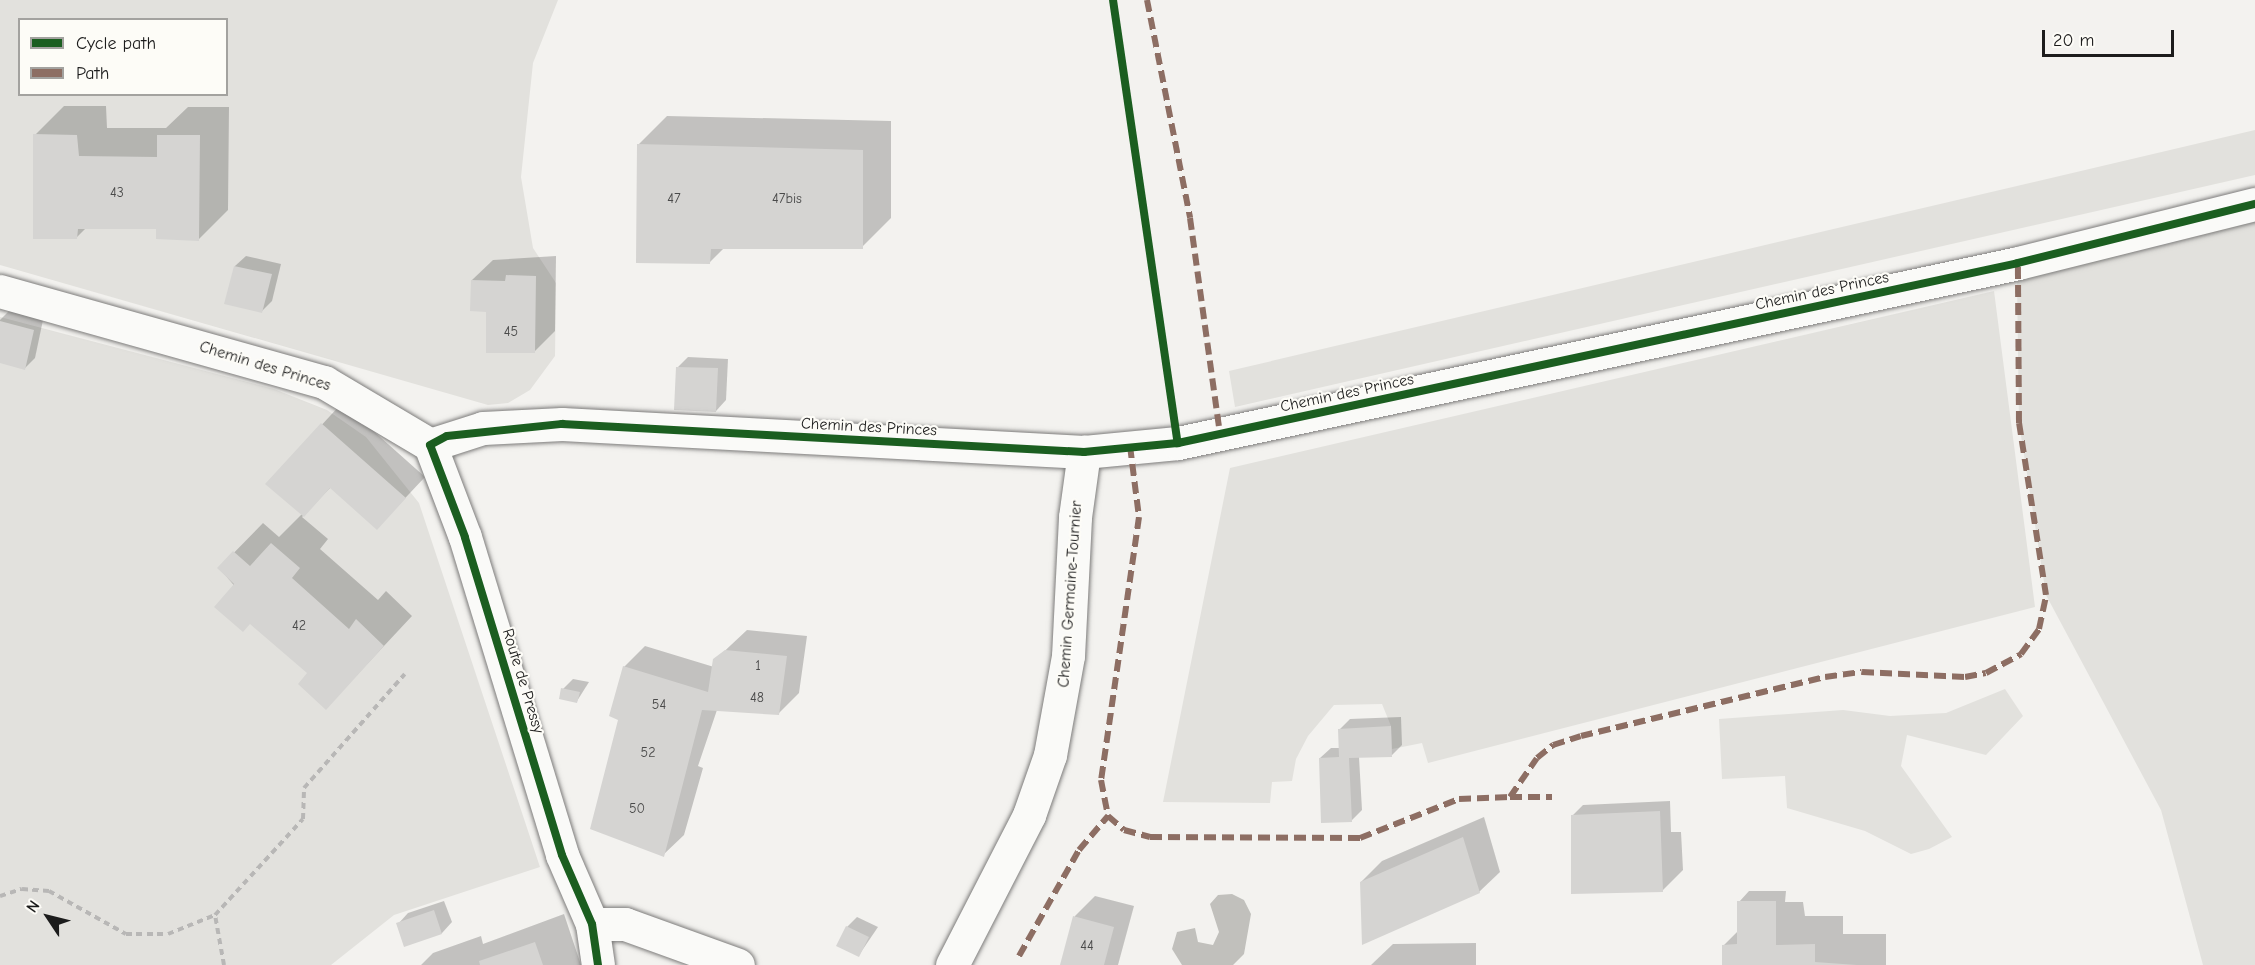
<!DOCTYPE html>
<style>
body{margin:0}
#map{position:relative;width:2255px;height:965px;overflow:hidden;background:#f3f2ef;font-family:"Comic Neue",sans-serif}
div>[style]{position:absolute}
.green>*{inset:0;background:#e2e1dd}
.water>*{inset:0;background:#c1c0bc}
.shadow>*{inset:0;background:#0003}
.building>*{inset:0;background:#d5d4d2}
.path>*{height:4px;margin-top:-2px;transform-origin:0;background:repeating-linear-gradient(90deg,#b8b7b6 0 6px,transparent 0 10.5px)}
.roads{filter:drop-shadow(0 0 2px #7d7c7b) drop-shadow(0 0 2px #7d7c7b)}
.street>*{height:33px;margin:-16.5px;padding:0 16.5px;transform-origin:16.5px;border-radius:16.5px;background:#fafaf8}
.secondary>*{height:33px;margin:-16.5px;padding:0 16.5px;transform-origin:16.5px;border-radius:16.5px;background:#fafaf8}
.quiet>*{height:6px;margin-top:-3px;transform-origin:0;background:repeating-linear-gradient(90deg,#8d6e63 0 12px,transparent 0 18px)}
.cycleway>*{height:8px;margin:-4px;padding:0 4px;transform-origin:4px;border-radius:4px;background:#1b5e20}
span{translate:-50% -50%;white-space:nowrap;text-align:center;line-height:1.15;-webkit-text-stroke:4.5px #fdfcf7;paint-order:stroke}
.number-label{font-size:14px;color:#4a4a4a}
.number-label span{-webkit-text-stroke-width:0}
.street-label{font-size:16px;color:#1c1c1c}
.legend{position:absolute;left:18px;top:18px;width:210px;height:78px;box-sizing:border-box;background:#fdfcf7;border:2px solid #a3a29f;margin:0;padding:8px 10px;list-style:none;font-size:18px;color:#1c1c1c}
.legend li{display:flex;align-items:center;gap:12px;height:30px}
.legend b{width:30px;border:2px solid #a3a29f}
.north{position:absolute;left:18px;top:887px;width:60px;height:60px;-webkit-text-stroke:4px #fdfcf7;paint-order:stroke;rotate:305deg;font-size:16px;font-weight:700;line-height:24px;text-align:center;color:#1c1c1c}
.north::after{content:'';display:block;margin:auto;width:21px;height:27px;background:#1c1c1c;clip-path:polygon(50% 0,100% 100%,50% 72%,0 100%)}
.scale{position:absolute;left:2042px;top:30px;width:132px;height:27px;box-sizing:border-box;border:3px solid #1c1c1c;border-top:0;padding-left:8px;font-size:18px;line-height:21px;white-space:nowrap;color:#1c1c1c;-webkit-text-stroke:4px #fdfcf7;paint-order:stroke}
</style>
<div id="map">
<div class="green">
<div style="clip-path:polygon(evenodd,0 0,558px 0,533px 63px,521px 177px,533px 248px,556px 283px,555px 356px,530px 390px,508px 403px,488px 405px,0 265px,0 0,20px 20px,226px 20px,226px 94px,20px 94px,20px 20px)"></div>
<div style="clip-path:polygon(2255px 130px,2255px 175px,1235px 407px,1229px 371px)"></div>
<div style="clip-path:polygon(2255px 220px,2255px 965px,2203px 965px,2161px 810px,2046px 595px,2019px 423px,2017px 280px)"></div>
<div style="clip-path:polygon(1994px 291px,2035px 607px,1428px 763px,1422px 743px,1392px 749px,1391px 726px,1382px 704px,1334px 705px,1308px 736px,1296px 759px,1292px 781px,1272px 782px,1270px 803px,1163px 802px,1230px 468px)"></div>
<div style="clip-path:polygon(0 317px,274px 389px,327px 410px,366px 437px,419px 503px,540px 867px,394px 915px,331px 965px,0 965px)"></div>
<div style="clip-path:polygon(2005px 689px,2023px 716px,1986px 755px,1907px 735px,1901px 766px,1952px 837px,1929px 849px,1911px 854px,1865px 831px,1787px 808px,1785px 776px,1722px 779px,1719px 719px,1843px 710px,1890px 716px,1946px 713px)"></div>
</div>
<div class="water">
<div style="clip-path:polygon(1232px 894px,1244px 900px,1251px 914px,1244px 954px,1233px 965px,1182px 965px,1172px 949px,1177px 932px,1195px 928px,1198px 942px,1213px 945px,1219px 932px,1210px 904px,1218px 895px)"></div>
</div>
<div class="shadow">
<div style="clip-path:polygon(64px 106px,106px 106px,107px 128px,166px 128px,188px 107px,229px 107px,228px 210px,199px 239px,157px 228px,87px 227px,76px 238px,35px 135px)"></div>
<div style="clip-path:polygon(667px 116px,891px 121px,891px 218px,862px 247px,725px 247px,710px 262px,638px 145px)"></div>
<div style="clip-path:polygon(246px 256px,281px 264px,272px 301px,262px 311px,226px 303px,235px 266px)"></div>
<div style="clip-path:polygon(556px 256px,555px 331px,534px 352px,488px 310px,472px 280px,493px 260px)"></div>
<div style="clip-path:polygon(9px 311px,43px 320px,35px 358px,25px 368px,0 362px,0 320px)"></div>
<div style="clip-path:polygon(688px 357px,728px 359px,726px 400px,716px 411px,678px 367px)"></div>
<div style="clip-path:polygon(342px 403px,425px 477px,377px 528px,331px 487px,302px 517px,328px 539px,320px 549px,378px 600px,386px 591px,412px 616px,326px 708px,310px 673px,219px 568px,263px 523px,279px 537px,302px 514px,267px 484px)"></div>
<div style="clip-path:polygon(747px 630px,807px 636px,799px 693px,779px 713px,717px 710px,698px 766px,703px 768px,684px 835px,663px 855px,620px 719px,624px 667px,645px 646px,714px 667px,715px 660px)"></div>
<div style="clip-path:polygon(573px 679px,589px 682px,577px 701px,563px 689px)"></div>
<div style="clip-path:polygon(1401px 717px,1402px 745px,1392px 755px,1359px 757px,1362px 810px,1351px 821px,1320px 758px,1331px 748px,1340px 748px,1340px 729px,1350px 719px)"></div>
<div style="clip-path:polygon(1670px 801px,1671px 832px,1681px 832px,1683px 870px,1662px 891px,1572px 816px,1583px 805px)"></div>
<div style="clip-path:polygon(1484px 817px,1500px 872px,1479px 892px,1361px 882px,1382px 861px)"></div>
<div style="clip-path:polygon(1749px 891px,1786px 891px,1785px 902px,1803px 902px,1805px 916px,1843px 916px,1843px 934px,1886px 934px,1886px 965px,1724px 965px,1724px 945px,1739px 930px,1739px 902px)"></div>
<div style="clip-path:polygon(1095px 896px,1134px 906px,1118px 965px,1061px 965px,1075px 916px)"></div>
<div style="clip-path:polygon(444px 901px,452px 922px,442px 933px,405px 945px,398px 924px,408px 913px)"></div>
<div style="clip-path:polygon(564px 914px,581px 965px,421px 965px,433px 953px,481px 936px,483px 944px)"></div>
<div style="clip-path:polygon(857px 917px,878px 927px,859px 955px,847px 927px)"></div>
<div style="clip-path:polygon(1476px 943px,1476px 965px,1371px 965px,1393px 944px)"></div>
</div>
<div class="building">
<div style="clip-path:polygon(33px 134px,77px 135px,79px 156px,157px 157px,157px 135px,200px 135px,199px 241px,156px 239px,156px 229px,78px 229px,77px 239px,33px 239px)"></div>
<div style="clip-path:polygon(637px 144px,863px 150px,863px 249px,711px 249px,710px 264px,636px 263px)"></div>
<div style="clip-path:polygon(234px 266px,272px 274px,262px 313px,224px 304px)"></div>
<div style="clip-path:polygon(506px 275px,536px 276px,535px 353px,486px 353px,486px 312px,470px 311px,471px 280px,505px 281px)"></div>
<div style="clip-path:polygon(0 321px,34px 330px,25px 370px,0 363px)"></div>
<div style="clip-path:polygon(676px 367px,718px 368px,716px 412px,674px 410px)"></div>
<div style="clip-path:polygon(321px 423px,406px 498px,377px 530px,330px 488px,304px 517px,265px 484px)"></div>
<div style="clip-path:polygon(271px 543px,300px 568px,292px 578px,349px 629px,356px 619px,384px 646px,326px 710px,298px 684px,307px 673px,250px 624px,243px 632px,214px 607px,234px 584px,217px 568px,233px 551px,250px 566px)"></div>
<div style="clip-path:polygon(725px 650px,787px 656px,779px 715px,702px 710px,664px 857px,590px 829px,618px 720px,609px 716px,623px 666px,708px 692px,713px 659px)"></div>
<div style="clip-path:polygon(561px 688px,580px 692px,577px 703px,559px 699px)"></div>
<div style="clip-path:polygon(1391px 726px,1392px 757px,1349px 758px,1352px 822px,1321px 823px,1319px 758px,1339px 757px,1338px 729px)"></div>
<div style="clip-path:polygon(1660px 811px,1663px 892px,1571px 894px,1571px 815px)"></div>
<div style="clip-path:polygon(1463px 837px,1480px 893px,1362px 945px,1360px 882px)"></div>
<div style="clip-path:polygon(1737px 901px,1776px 901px,1776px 945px,1815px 944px,1815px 962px,1857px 965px,1722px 965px,1722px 945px,1737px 944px)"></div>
<div style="clip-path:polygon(434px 910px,442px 934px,404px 947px,396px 923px)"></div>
<div style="clip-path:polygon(1073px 916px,1114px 927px,1104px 965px,1060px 965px)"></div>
<div style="clip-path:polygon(846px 926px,869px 937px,859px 957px,836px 946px)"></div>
<div style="clip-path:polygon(535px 942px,543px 965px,480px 965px,479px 961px)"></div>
</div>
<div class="path">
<div style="left:0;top:896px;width:23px;rotate:-18deg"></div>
<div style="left:22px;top:889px;width:27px;rotate:4deg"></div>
<div style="left:49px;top:891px;width:88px;rotate:29.2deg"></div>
<div style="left:126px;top:934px;width:42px"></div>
<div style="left:168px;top:934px;width:51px;rotate:-22deg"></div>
<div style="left:224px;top:965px;width:51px;rotate:-100.2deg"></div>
<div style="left:215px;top:915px;width:130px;rotate:-47.5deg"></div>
<div style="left:303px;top:819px;width:31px;rotate:-88deg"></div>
<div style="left:304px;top:788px;width:152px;rotate:-48.5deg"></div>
</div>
<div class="roads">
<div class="street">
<div style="left:430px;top:445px;width:56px;rotate:-17.8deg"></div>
<div style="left:483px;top:428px;width:79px;rotate:-2.9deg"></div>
<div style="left:562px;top:424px;width:523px;rotate:3.07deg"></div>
<div style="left:1084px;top:452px;width:94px;rotate:-5.5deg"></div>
<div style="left:1178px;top:443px;width:859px;rotate:-12.09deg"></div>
<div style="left:2018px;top:263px;width:244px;rotate:-14deg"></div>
<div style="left:592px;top:924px;width:41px;rotate:81.7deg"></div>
<div style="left:952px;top:965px;width:169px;rotate:-62.8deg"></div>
<div style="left:1029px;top:815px;width:64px;rotate:-70.7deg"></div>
<div style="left:1050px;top:755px;width:101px;rotate:-79.7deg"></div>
<div style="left:1068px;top:656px;width:139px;rotate:-87.1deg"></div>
<div style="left:1075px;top:517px;width:66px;rotate:-82.1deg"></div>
</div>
<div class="secondary">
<div style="left:0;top:291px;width:337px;rotate:15.7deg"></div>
<div style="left:324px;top:382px;width:123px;rotate:30.7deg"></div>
<div style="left:430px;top:445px;width:98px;rotate:69.2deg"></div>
<div style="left:465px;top:537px;width:332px;rotate:73deg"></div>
<div style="left:562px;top:855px;width:75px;rotate:66.5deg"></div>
<div style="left:592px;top:924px;width:33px"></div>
<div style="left:625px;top:924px;width:120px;rotate:19.9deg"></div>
</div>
</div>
<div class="quiet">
<div style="left:1147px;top:0;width:222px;rotate:78.8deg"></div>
<div style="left:1190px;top:218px;width:217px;rotate:82.1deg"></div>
<div style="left:1130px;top:446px;width:72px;rotate:82.8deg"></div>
<div style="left:1139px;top:517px;width:266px;rotate:98.2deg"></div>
<div style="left:1101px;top:780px;width:37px;rotate:79deg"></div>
<div style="left:1108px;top:816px;width:21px;rotate:41deg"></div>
<div style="left:1124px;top:830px;width:27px;rotate:15deg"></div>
<div style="left:1150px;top:837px;width:210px;rotate:0.3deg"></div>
<div style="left:1360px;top:838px;width:106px;rotate:-21.5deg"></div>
<div style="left:1459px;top:799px;width:51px;rotate:-2.2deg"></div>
<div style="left:1510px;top:797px;width:47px;rotate:-55.3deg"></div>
<div style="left:1537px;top:758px;width:21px;rotate:-39deg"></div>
<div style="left:1553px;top:745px;width:29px;rotate:-18deg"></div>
<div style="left:1581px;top:736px;width:251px;rotate:-13.6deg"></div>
<div style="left:1825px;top:677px;width:37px;rotate:-8deg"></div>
<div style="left:1862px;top:672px;width:103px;rotate:2.8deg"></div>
<div style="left:1965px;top:677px;width:21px;rotate:-11deg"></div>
<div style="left:1986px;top:673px;width:40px;rotate:-28deg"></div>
<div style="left:2021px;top:654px;width:31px;rotate:-54deg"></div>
<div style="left:2039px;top:629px;width:35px;rotate:-78deg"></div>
<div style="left:2046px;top:595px;width:174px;rotate:-98.9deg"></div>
<div style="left:2019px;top:423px;width:160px;rotate:-90.4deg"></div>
<div style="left:1510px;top:797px;width:42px"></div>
<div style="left:1019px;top:956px;width:122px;rotate:-60.5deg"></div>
<div style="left:1079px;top:850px;width:45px;rotate:-49.5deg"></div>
</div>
<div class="cycleway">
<div style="left:1113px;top:0;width:448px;rotate:81.7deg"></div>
<div style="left:598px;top:965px;width:41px;rotate:-98.3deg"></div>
<div style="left:592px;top:924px;width:75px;rotate:-113.5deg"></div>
<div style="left:562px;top:855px;width:332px;rotate:-107deg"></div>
<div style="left:465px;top:537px;width:98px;rotate:-110.8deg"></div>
<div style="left:430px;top:445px;width:19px;rotate:-28deg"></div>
<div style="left:447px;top:436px;width:116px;rotate:-6deg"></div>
<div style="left:562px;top:424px;width:523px;rotate:3.07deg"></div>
<div style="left:1084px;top:452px;width:94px;rotate:-5.5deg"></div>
<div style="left:1178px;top:443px;width:859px;rotate:-12.09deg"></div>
<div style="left:2018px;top:263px;width:244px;rotate:-14deg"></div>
</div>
<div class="number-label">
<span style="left:117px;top:193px">43</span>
<span style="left:674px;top:199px">47</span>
<span style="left:787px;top:199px">47bis</span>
<span style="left:511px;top:332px">45</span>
<span style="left:299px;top:626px">42</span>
<span style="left:758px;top:666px">1</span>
<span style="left:757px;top:698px">48</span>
<span style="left:659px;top:705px">54</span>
<span style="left:648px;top:753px">52</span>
<span style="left:637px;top:809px">50</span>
<span style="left:1087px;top:946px">44</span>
</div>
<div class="street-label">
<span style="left:1822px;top:291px;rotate:-12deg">Chemin des Princes</span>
<span style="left:265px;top:366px;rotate:17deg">Chemin des Princes</span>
<span style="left:1347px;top:393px;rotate:-12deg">Chemin des Princes</span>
<span style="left:869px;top:427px;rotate:3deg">Chemin des Princes</span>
<span style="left:1070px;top:594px;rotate:-86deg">Chemin Germaine-Tournier</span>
<span style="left:523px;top:681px;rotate:73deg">Route de Pressy</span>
</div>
<ul class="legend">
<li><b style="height:8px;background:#1b5e20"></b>Cycle path</li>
<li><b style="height:8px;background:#8d6e63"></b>Path</li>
</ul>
<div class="north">N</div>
<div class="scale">20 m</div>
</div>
